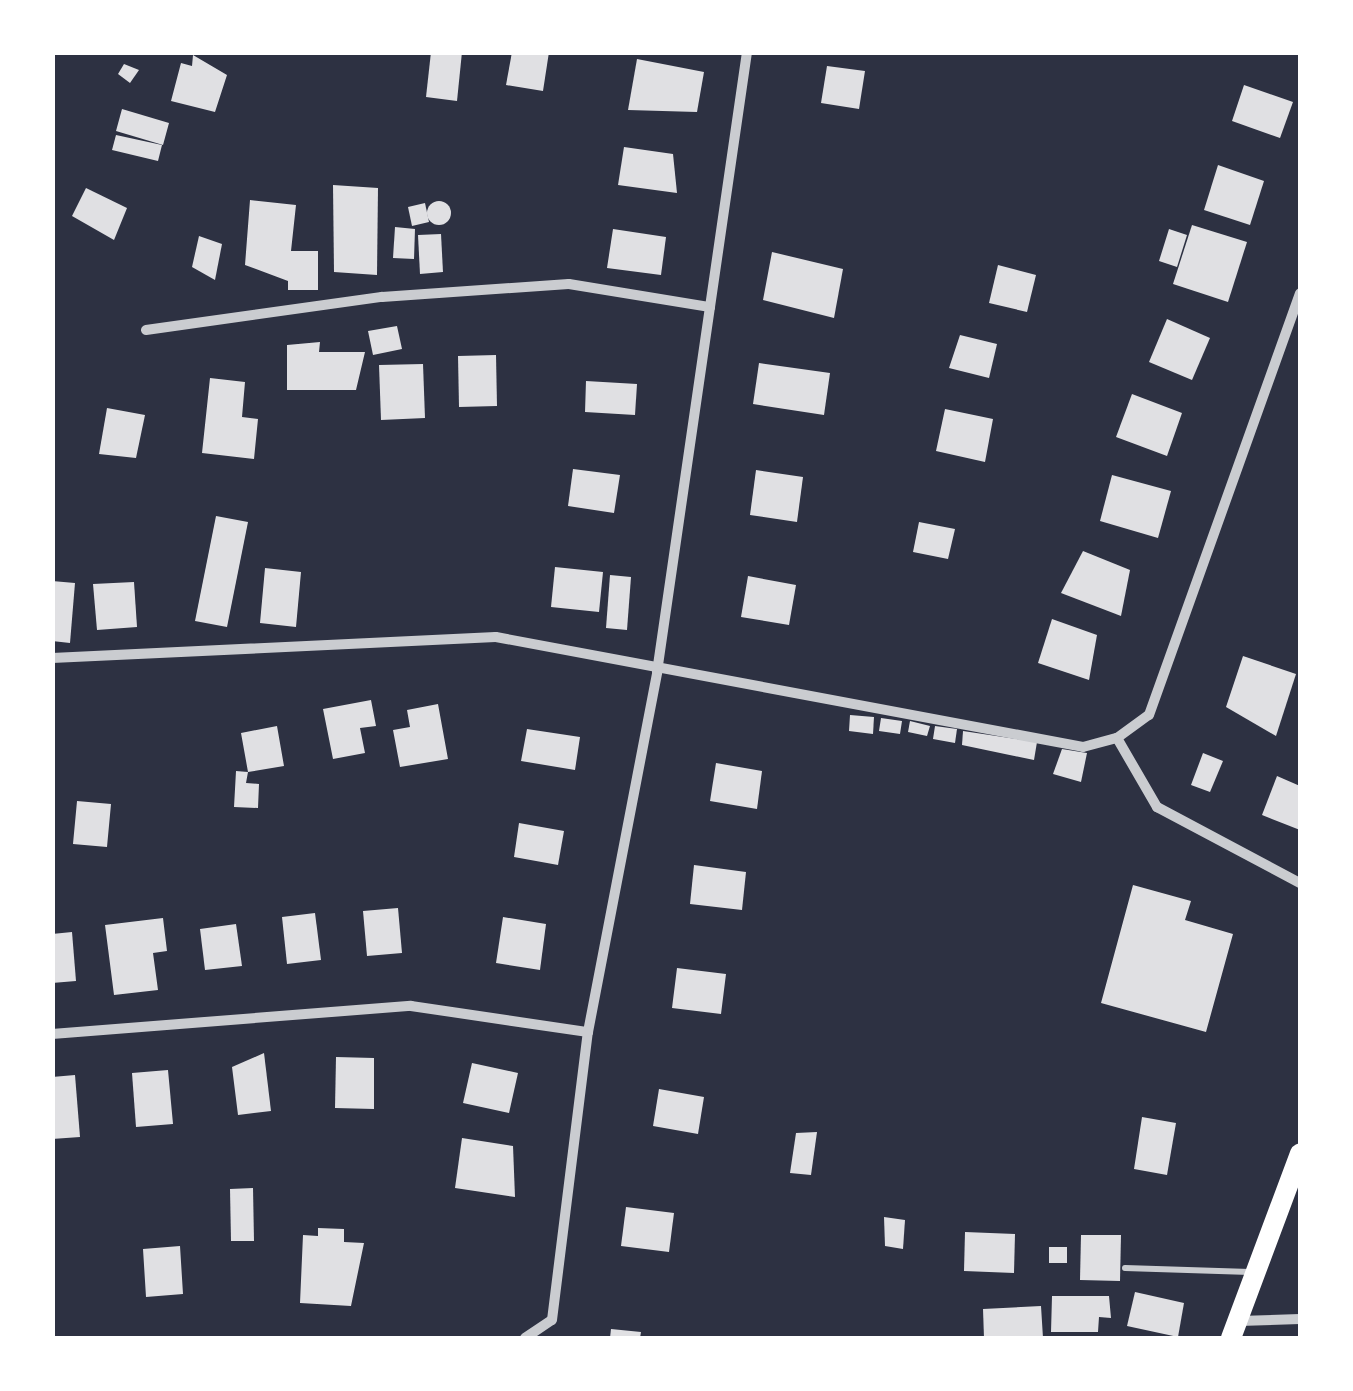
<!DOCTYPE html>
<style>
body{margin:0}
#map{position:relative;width:1353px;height:1391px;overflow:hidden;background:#2d3142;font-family:"Exo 2",sans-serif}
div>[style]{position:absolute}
.building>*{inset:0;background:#e0e0e3}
.round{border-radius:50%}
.service>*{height:6px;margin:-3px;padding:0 3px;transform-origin:3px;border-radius:3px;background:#caccd0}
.minor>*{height:10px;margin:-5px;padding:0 5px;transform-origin:5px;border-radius:5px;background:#caccd0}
.primary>*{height:20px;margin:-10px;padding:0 10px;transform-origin:10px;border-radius:10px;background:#fff}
span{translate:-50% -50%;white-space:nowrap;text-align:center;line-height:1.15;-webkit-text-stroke:10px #fff;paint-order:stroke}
.frame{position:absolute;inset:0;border:55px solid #fff;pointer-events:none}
</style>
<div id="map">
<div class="building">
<div style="clip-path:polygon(431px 52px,462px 52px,457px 101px,426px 97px)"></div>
<div style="clip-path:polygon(512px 52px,549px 52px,543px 91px,506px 85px)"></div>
<div style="clip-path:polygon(193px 55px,227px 75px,215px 112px,171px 101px,181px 63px,192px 66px)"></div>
<div style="clip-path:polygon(637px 59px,704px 72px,697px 112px,628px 110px)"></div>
<div style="clip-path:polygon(124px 64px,139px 70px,130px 83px,118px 74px)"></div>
<div style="clip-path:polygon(827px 66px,865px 71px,859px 109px,821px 103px)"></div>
<div style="clip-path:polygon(1244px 85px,1293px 102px,1280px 138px,1232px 121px)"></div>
<div style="clip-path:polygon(122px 109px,169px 123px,163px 145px,116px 131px)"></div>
<div style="clip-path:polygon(116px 135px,162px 145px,158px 161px,112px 150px)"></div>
<div style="clip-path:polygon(624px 147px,673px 154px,677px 193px,618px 185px)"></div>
<div style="clip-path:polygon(1218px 165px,1264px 181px,1250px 225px,1204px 210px)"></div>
<div style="clip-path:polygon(333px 185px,378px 188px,377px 275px,334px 272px)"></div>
<div style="clip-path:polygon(86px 188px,127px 208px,114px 240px,72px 216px)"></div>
<div style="clip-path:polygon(250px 200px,296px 205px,291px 251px,318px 251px,318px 290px,288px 290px,288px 281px,245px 265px)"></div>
<div class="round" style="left:427px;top:201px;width:24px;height:24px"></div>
<div style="clip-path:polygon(425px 203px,429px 222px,412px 226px,408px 207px)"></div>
<div style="clip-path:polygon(1192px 225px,1247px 242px,1228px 302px,1173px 284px)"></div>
<div style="clip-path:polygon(395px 227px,415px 229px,414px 259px,393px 258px)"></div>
<div style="clip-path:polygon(613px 229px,666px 237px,661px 275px,607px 268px)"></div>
<div style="clip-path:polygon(1169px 229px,1187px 235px,1177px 267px,1159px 261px)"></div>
<div style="clip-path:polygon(441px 234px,443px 272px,420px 274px,418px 235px)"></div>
<div style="clip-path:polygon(199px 236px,222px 244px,215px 280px,192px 267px)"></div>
<div style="clip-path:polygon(772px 252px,843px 269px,834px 318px,763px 300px)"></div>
<div style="clip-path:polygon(998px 265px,1036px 275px,1027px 312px,989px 303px)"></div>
<div style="clip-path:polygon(1167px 319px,1210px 338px,1192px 380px,1149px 362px)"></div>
<div style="clip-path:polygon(397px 326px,402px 349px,373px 355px,368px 331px)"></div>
<div style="clip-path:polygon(960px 335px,997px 344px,989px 378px,949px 368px)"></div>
<div style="clip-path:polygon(320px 342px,319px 352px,365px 352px,356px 390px,287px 390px,287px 345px)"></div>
<div style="clip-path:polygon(496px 355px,497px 406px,459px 407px,458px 356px)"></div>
<div style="clip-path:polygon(759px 363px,830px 373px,824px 415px,753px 404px)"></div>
<div style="clip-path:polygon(423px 364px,425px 418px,381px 420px,379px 365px)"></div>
<div style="clip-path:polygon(210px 378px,245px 382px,242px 417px,258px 419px,254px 459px,202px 453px)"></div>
<div style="clip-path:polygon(586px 381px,637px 384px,635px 415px,585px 412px)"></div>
<div style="clip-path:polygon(1132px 394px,1182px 413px,1167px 456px,1116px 437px)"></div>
<div style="clip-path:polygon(107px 408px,145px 415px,136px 458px,99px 454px)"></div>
<div style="clip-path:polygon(945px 409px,993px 419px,985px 462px,936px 451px)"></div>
<div style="clip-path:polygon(573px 469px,620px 475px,614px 513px,568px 506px)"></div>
<div style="clip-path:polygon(756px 470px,803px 477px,797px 522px,750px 515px)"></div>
<div style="clip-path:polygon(1112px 475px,1171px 491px,1158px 538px,1100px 521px)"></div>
<div style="clip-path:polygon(216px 516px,248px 522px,227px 627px,195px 621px)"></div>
<div style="clip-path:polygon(919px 522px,955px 529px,948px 559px,913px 552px)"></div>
<div style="clip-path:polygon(1083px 551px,1130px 570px,1121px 616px,1061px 593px)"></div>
<div style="clip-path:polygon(555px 567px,603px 572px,599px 612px,551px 607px)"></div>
<div style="clip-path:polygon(265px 568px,301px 572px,296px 627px,260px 623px)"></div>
<div style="clip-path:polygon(610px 575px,631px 577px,627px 630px,606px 628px)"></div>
<div style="clip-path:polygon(748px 576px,796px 585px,789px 625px,741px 617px)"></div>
<div style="clip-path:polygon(52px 581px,75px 583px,70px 643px,52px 641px)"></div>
<div style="clip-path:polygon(134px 582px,137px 627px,97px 630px,93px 584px)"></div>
<div style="clip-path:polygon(1052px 619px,1097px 635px,1089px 680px,1038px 663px)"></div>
<div style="clip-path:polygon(1243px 656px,1296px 674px,1276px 736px,1226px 707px)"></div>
<div style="clip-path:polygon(371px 700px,376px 726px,360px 728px,365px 753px,333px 759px,323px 709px)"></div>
<div style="clip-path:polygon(438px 704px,448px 759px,400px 767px,393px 730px,410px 727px,407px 710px)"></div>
<div style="clip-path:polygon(850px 715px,874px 717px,873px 734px,849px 731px)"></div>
<div style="clip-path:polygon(881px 718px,902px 721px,900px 734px,879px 731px)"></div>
<div style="clip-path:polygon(910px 721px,930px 726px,927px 736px,908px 732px)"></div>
<div style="clip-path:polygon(277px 726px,284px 766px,248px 772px,246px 783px,259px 784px,258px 808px,234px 807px,236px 771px,248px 772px,241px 733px)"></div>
<div style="clip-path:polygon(935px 726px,957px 729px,955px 743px,933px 739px)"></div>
<div style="clip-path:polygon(527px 729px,580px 737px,575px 770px,521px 761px)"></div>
<div style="clip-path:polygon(963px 731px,1037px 742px,1034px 760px,962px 745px)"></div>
<div style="clip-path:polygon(1062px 749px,1087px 753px,1081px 782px,1053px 774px)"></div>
<div style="clip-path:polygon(1203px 753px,1223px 761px,1210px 792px,1191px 785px)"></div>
<div style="clip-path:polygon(716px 763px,762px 771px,757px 809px,710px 801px)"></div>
<div style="clip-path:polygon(1277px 776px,1300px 786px,1300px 830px,1262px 815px)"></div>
<div style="clip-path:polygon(77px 801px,111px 804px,107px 847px,73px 844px)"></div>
<div style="clip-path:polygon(519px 823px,564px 831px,558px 865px,514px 857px)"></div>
<div style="clip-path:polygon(694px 865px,746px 872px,742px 910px,690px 904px)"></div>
<div style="clip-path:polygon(1133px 885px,1191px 901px,1185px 920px,1233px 934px,1206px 1032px,1101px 1003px)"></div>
<div style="clip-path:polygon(398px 908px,402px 953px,367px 956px,363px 911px)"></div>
<div style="clip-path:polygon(315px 913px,321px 960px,287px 964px,282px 917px)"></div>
<div style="clip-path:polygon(503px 917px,546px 924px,540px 970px,496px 963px)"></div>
<div style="clip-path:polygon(163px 918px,167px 951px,153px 953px,158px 990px,114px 995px,105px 925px)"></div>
<div style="clip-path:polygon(236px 924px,242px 966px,205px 970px,200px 929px)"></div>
<div style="clip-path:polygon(72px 932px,76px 981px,52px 983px,52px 934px)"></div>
<div style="clip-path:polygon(677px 968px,726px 974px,721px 1014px,672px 1008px)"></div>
<div style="clip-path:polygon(264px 1053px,271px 1111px,238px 1115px,232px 1067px)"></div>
<div style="clip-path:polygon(336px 1057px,374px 1058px,374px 1109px,335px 1108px)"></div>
<div style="clip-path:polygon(472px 1063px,518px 1073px,509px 1113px,463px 1103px)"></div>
<div style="clip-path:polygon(168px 1070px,173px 1124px,136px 1127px,132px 1073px)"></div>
<div style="clip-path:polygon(75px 1075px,80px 1137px,52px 1139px,52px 1077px)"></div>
<div style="clip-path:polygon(659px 1089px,704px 1097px,698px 1134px,653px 1126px)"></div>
<div style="clip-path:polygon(1142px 1117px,1176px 1123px,1167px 1175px,1134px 1169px)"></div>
<div style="clip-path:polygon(817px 1132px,811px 1175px,790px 1173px,796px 1133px)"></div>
<div style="clip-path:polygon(462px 1138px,513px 1146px,515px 1197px,455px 1188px)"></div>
<div style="clip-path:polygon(253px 1188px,254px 1241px,231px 1241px,230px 1189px)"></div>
<div style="clip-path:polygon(626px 1207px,674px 1213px,669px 1252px,621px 1246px)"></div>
<div style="clip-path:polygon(884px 1217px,905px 1220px,903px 1249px,885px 1246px)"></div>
<div style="clip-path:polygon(318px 1228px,344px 1229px,344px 1242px,364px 1243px,351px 1306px,300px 1303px,303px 1235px,318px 1236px)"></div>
<div style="clip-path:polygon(965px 1232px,1015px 1234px,1014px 1273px,964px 1271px)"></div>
<div style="clip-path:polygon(1081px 1235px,1121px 1235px,1120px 1281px,1080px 1280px)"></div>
<div style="clip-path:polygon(180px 1246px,183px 1294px,146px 1297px,143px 1249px)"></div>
<div style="clip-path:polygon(1049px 1247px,1067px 1247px,1067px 1263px,1049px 1263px)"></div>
<div style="clip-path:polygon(1135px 1292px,1184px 1303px,1178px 1337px,1127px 1326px)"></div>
<div style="clip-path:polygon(1052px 1296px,1109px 1296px,1111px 1318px,1099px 1317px,1098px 1332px,1051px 1332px)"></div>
<div style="clip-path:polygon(1041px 1306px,1043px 1338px,984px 1338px,983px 1309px)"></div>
<div style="clip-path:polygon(611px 1329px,641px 1332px,640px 1338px,610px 1338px)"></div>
</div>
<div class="service">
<div style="left:1125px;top:1268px;width:125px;rotate:1.8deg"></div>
</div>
<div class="minor">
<div style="left:146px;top:330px;width:238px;rotate:-8deg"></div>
<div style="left:382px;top:297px;width:187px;rotate:-4deg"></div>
<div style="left:569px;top:284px;width:143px;rotate:9.3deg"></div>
<div style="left:52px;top:658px;width:444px;rotate:-2.7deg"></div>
<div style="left:496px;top:637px;width:597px;rotate:10.61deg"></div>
<div style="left:1083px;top:747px;width:35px;rotate:-15deg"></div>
<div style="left:1117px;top:738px;width:39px;rotate:-36deg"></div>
<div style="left:1149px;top:715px;width:448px;rotate:-70.3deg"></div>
<div style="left:1117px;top:738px;width:80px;rotate:59.9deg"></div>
<div style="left:1157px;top:807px;width:162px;rotate:28deg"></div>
<div style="left:52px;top:1034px;width:360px;rotate:-4.5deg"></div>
<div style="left:411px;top:1006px;width:179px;rotate:8.4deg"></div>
<div style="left:1239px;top:1321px;width:61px;rotate:-1.9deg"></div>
<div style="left:525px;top:1338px;width:32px;rotate:-34deg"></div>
<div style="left:552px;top:1320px;width:290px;rotate:-82.9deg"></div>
<div style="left:588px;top:1032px;width:367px;rotate:-79.1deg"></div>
<div style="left:657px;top:672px;width:626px;rotate:-81.74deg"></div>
</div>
<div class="primary">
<div style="left:1231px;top:1338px;width:197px;rotate:-69.5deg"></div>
</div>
<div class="frame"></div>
</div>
